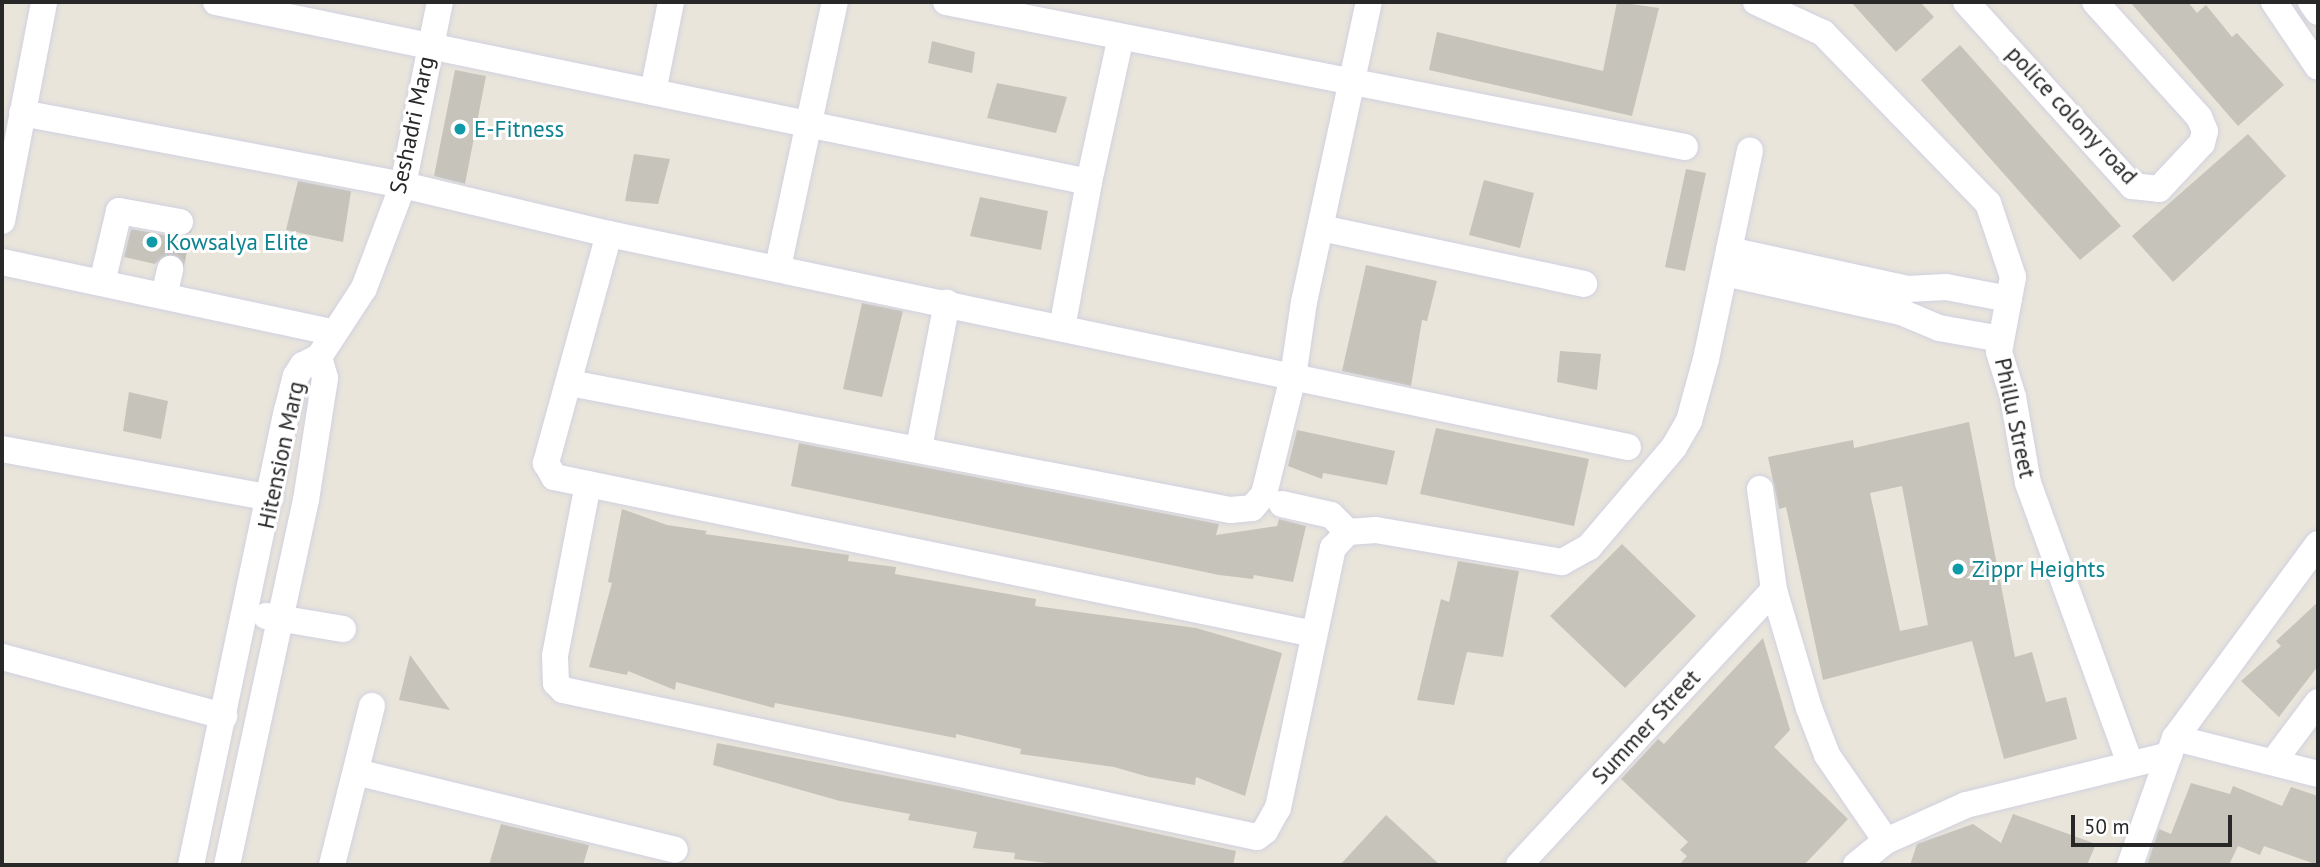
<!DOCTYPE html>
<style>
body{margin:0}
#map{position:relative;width:2320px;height:867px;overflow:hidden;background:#e9e5db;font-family:"PT Sans",sans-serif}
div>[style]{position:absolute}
.building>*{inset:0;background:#c5c3ba}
.minor-tunnel>*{height:26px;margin-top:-13px;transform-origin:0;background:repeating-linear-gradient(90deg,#c2bfb7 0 26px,transparent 0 39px)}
.roads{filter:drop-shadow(0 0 2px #d1d1e0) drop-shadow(0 0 2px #d1d1e0)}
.minor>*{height:26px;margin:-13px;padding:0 13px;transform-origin:13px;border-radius:13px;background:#fff}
.dots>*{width:19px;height:19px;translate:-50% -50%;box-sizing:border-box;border:4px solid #fff;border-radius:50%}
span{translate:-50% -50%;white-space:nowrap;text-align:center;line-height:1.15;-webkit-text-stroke:6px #fff;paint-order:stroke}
.street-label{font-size:23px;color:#282828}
.culture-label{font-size:23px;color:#0d838f}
.left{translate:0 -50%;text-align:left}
.frame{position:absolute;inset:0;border:4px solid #282828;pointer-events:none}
.scale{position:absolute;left:2071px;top:815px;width:161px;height:32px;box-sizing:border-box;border:4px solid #282828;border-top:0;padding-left:9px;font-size:21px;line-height:24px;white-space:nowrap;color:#282828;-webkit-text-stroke:5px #fff;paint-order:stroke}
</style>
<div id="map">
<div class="building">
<div style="clip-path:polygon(1617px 2px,1659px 8px,1632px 116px,1429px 70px,1437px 32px,1603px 71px)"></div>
<div style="clip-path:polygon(1851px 2px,1920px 2px,1934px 17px,1896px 52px)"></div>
<div style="clip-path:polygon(2130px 2px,2188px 2px,2197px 13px,2206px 5px,2232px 37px,2237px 33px,2284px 85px,2238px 126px)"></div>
<div style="clip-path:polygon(932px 41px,975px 52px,972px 73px,928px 63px)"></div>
<div style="clip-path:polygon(1960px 45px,2121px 226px,2080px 260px,1921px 80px)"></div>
<div style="clip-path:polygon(455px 70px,486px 76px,465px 184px,434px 176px)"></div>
<div style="clip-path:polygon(997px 83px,1067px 97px,1056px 133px,987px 118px)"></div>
<div style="clip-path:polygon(2248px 134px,2286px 176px,2173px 282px,2132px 236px)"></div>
<div style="clip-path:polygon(634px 154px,670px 159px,658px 204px,625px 201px)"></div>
<div style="clip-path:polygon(1686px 169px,1706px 173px,1685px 271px,1665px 267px)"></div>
<div style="clip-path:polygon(1484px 180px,1534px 193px,1520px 248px,1469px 235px)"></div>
<div style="clip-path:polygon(298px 181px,351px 191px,343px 242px,286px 230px)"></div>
<div style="clip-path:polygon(980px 197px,1048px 211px,1041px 250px,970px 236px)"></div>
<div style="clip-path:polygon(131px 229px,177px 237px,189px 234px,184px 262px,173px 254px,165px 254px,155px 264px,124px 257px)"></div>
<div style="clip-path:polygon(1366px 265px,1437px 281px,1427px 321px,1422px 320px,1411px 386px,1342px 371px)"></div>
<div style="clip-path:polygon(862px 303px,903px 311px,882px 397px,843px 389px)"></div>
<div style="clip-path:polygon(1560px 351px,1601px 354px,1597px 390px,1557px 382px)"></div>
<div style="clip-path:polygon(129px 392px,168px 401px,161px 439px,123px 431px)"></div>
<div style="clip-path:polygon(evenodd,1969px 422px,2015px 657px,2032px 652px,2046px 702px,2066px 697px,2077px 739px,2004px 759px,1972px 641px,1823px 680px,1786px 507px,1779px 509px,1768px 457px,1853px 440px,1854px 448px,1969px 422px,1902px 486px,1928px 625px,1900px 631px,1870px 493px,1902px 486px)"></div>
<div style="clip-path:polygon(1436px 428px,1589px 459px,1574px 526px,1420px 494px)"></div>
<div style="clip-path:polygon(1297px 430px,1395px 451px,1387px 485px,1323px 473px,1322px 479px,1288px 466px)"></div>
<div style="clip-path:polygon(799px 443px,1219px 524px,1216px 535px,1277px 526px,1279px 519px,1306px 526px,1293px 582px,1254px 575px,1253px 579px,1219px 575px,791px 486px)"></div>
<div style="clip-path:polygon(622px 509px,667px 525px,707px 531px,705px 534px,849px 555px,848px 561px,896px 567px,895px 574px,1036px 599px,1035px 606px,1196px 628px,1282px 653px,1245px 796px,1196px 777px,1195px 785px,1149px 777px,1114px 767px,1020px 754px,1021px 749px,956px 734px,956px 738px,775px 703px,774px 708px,676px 682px,675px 690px,628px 671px,627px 675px,589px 667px,612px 583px,608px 582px)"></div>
<div style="clip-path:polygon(1622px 544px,1696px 616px,1625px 688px,1550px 616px)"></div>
<div style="clip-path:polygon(1458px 561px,1519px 571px,1503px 657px,1467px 652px,1454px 705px,1417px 700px,1441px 599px,1449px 602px)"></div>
<div style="clip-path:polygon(2318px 602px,2318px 666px,2279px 717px,2241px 681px,2281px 646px,2276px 641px)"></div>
<div style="clip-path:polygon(1763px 638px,1790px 730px,1774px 747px,1848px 819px,1804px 865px,1679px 865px,1687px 856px,1680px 850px,1688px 842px,1621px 779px,1658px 739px,1664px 744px)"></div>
<div style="clip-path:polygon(410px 655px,450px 710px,399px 700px)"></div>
<div style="clip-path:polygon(717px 743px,949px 788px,1236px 851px,1233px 865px,1065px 865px,1014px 859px,1015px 853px,973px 848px,977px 832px,908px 820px,910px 814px,840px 801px,713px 765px)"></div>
<div style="clip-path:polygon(2191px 783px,2230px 794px,2233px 786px,2282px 806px,2291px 787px,2318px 796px,2318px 865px,2264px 846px,2260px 855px,2238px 846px,2229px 865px,2147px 865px,2159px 829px,2171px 834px)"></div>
<div style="clip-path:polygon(2013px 814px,2096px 844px,2087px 865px,1910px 865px,1917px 844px,1973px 824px,2001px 843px)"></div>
<div style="clip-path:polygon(1386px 815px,1440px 865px,1340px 865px)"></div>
<div style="clip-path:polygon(501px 824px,589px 845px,583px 865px,489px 865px)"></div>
</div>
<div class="minor-tunnel">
<div style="left:170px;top:269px;width:48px;rotate:-78deg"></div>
</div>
<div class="roads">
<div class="minor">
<div style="left:216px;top:2px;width:891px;rotate:11.65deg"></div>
<div style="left:1089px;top:182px;width:148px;rotate:-77.6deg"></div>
<div style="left:946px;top:2px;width:753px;rotate:11.1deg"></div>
<div style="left:1756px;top:2px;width:74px;rotate:24.8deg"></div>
<div style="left:1823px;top:33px;width:237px;rotate:45.9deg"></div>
<div style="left:1988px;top:203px;width:78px;rotate:71.3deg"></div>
<div style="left:2013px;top:277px;width:76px;rotate:100.6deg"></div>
<div style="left:1999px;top:352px;width:47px;rotate:72.7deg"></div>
<div style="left:2013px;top:397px;width:87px;rotate:80.1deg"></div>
<div style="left:2028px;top:483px;width:299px;rotate:70deg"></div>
<div style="left:1966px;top:2px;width:248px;rotate:47.9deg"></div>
<div style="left:2132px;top:186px;width:27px;rotate:6deg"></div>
<div style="left:2159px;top:189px;width:63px;rotate:-46.9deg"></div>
<div style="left:2202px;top:143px;width:12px;rotate:-76deg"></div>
<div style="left:2205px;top:131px;width:15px;rotate:-113deg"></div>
<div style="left:2199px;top:117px;width:155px;rotate:-132.1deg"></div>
<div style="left:2274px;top:2px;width:78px;rotate:55.9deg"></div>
<div style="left:2311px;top:2px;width:12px;rotate:55deg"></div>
<div style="left:653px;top:92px;width:92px;rotate:-78.7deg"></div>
<div style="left:22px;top:113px;width:388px;rotate:10.7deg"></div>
<div style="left:403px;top:185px;width:212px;rotate:13.4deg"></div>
<div style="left:609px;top:234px;width:1041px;rotate:11.81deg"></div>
<div style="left:2px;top:221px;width:223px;rotate:-79.1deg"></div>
<div style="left:1321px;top:228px;width:269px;rotate:12deg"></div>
<div style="left:609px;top:234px;width:238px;rotate:105.4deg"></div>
<div style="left:546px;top:463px;width:16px;rotate:60deg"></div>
<div style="left:554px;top:477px;width:776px;rotate:11.67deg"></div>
<div style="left:1729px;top:250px;width:183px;rotate:12.3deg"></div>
<div style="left:1908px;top:289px;width:38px;rotate:-3deg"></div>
<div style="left:1946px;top:287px;width:64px;rotate:10.8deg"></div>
<div style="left:2px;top:262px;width:340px;rotate:12deg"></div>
<div style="left:778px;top:267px;width:271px;rotate:-77.9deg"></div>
<div style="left:1725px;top:273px;width:180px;rotate:12.5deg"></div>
<div style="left:1901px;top:312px;width:41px;rotate:22.8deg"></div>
<div style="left:1939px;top:328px;width:63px;rotate:10.1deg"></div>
<div style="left:102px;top:283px;width:74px;rotate:-76.7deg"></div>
<div style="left:119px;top:211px;width:62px;rotate:10.2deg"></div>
<div style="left:164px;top:296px;width:28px;rotate:-77deg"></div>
<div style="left:1062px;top:328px;width:148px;rotate:-79.5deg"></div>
<div style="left:319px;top:357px;width:82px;rotate:-56.9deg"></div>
<div style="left:364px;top:288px;width:110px;rotate:-69.3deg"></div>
<div style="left:403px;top:185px;width:187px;rotate:-78.6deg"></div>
<div style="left:570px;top:383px;width:672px;rotate:10.89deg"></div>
<div style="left:1230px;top:510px;width:22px;rotate:-5deg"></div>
<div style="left:1252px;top:508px;width:18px;rotate:-49deg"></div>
<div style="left:1264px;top:494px;width:121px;rotate:-76.1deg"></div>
<div style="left:1293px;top:377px;width:76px;rotate:-81.7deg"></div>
<div style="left:1304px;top:302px;width:307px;rotate:-77.8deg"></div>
<div style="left:919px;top:448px;width:148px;rotate:-79.1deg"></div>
<div style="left:2px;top:449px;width:273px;rotate:10.3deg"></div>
<div style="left:588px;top:484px;width:175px;rotate:100.9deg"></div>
<div style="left:555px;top:656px;width:27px;rotate:88deg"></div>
<div style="left:556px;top:683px;width:10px;rotate:45deg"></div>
<div style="left:563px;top:690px;width:709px;rotate:11.96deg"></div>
<div style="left:1257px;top:837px;width:10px;rotate:-37deg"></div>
<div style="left:1265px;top:831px;width:26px;rotate:-61deg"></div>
<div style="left:1278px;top:808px;width:266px;rotate:-78.1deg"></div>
<div style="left:1333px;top:548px;width:22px;rotate:-47deg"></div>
<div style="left:1348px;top:532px;width:28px;rotate:-4deg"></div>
<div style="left:1376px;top:530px;width:189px;rotate:9.8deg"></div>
<div style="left:1562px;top:562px;width:31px;rotate:-29deg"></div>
<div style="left:1589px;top:547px;width:131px;rotate:-49.6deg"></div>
<div style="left:1674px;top:447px;width:30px;rotate:-60deg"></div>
<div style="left:1689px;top:421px;width:64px;rotate:-74.7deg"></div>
<div style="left:1706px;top:359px;width:213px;rotate:-78.1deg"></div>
<div style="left:1760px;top:489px;width:102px;rotate:82.1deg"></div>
<div style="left:1774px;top:590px;width:123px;rotate:73.5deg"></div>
<div style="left:1809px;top:708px;width:50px;rotate:69deg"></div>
<div style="left:1827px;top:755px;width:104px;rotate:55.5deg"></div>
<div style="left:1282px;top:504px;width:50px;rotate:12.7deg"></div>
<div style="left:1331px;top:515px;width:24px;rotate:45deg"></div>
<div style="left:266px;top:616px;width:78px;rotate:9.6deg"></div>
<div style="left:2px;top:657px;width:230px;rotate:14.9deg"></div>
<div style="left:2175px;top:738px;width:241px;rotate:-53.6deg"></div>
<div style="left:2273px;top:762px;width:75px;rotate:-53.1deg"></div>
<div style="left:356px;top:772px;width:328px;rotate:13.7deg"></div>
<div style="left:191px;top:865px;width:464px;rotate:-78.1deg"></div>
<div style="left:287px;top:411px;width:36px;rotate:-76deg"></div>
<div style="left:296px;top:376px;width:13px;rotate:-58deg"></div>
<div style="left:303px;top:365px;width:18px;rotate:-27deg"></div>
<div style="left:227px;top:865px;width:373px;rotate:-77.8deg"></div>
<div style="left:306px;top:500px;width:123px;rotate:-81.1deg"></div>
<div style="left:325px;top:378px;width:22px;rotate:-106deg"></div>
<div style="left:332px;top:865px;width:164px;rotate:-75.9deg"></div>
<div style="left:1519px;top:865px;width:375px;rotate:-47.2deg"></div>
<div style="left:1856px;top:865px;width:38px;rotate:-39deg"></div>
<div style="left:1886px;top:841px;width:88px;rotate:-24.2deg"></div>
<div style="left:1966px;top:805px;width:209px;rotate:-13.8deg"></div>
<div style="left:2169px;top:755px;width:18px;rotate:-71deg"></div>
<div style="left:2175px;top:738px;width:147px;rotate:14.1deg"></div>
<div style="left:2130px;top:865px;width:117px;rotate:-70.5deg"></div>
</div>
</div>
<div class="dots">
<div style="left:460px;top:129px;background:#0f9aa8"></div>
<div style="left:152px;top:242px;background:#0f9aa8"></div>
<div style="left:1958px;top:569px;background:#0f9aa8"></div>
</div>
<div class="street-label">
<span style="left:2072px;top:115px;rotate:47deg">police colony road</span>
<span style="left:412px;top:125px;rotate:-78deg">Seshadri Marg</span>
<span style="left:2015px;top:418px;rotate:78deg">Phillu Street</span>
<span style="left:281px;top:455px;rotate:-78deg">Hitension Marg</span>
<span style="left:1646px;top:727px;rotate:-47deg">Summer Street</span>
</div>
<div class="culture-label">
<span class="left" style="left:474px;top:129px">E-Fitness</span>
<span class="left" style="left:166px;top:242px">Kowsalya Elite</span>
<span class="left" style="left:1972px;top:569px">Zippr Heights</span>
</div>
<div class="frame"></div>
<div class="scale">50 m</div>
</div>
